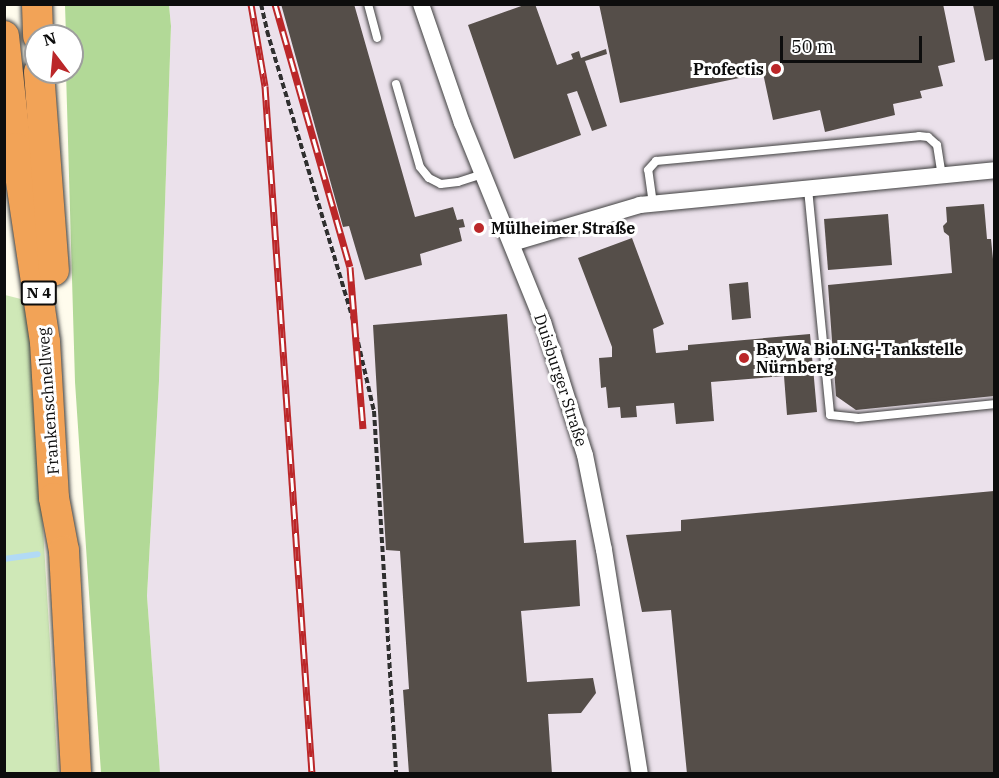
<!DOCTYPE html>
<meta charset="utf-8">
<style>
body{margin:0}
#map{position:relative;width:999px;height:778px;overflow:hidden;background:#fffced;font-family:"IBM Plex Serif",serif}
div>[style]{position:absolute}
.industrial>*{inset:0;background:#ebe1eb}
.green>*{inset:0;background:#cfe8b7}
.forest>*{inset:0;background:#b2d997}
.stream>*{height:6px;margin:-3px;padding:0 3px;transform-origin:3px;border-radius:3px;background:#b2daf5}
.building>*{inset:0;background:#554e49}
.path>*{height:4px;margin-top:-2px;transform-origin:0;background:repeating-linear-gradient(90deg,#2f2f2f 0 6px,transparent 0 9px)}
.roads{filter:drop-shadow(0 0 2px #404040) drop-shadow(0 0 2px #404040)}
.lane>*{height:8px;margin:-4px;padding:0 4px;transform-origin:4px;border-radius:4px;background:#fff}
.street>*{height:16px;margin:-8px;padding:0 8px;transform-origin:8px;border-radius:8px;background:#fff}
.highway>*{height:30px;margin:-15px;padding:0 15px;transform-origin:15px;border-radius:15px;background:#f2a357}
.rail>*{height:7px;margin-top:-3.5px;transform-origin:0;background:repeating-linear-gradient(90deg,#fff 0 14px,#bb2729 0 28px);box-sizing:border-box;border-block:2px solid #bb2729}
.dots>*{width:16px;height:16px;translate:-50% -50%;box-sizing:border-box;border:3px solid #fff;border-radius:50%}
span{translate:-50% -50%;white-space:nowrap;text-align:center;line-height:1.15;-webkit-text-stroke:6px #fff;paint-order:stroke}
.shield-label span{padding:2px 4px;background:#fff;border:2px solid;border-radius:4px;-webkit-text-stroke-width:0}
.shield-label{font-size:15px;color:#0d0d0d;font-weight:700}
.poi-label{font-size:16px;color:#0d0d0d;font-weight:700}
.right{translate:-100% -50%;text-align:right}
.left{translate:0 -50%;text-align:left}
.street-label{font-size:16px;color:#0d0d0d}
.frame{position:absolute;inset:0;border:6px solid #0d0d0d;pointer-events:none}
.north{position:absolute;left:24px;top:24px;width:60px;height:60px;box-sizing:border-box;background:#fff;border:2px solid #9e9e9e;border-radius:50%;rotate:344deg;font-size:16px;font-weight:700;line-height:24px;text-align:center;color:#0d0d0d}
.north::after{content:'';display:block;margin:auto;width:21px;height:27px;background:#bb2729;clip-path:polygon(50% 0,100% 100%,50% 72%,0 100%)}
.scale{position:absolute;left:780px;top:36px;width:142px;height:27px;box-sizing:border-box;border:3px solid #0d0d0d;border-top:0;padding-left:8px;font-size:18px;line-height:21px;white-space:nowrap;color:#0d0d0d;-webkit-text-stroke:4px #fff;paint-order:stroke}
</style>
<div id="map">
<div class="industrial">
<div style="clip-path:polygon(169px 5px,994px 5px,994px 773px,160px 774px,147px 596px,159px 381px,171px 26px)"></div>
</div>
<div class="green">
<div style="clip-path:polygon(5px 295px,29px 301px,58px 773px,5px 774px)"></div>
</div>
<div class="forest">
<div style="clip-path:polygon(65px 5px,169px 5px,171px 26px,159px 381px,147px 596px,160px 773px,101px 773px,75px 382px,66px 72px,72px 72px,72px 36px,66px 36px)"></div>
</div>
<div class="stream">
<div style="left:4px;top:559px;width:34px;rotate:-8deg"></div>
</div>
<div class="building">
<div style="clip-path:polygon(281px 4px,354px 4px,415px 217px,453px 207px,457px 220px,463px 219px,465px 227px,459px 228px,462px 241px,420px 254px,422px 265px,365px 280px,349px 226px,343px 227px)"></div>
<div style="clip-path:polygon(527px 4px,535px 4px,557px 65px,573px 59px,571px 54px,579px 51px,581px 58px,606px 49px,607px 54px,585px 61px,607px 126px,592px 131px,577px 91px,567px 94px,581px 135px,514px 159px,468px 25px)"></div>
<div style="clip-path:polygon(599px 4px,943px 4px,955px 62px,938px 66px,943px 86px,920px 91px,922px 98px,893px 104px,895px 115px,825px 132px,820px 110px,773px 120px,763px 73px,620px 103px)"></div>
<div style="clip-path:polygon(973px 5px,994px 5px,994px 59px,985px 61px)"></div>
<div style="clip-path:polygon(984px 204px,987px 239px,991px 239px,994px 269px,994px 396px,856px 410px,836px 396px,828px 285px,952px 273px,949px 236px,944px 232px,943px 226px,947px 222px,946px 207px)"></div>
<div style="clip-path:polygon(888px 214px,892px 265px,828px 270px,824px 219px)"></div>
<div style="clip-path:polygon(632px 238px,664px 324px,653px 329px,656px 353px,688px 350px,688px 345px,810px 334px,817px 412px,787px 415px,784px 376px,711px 382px,714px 421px,676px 424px,674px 403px,636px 406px,637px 417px,621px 418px,620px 407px,608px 408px,606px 387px,601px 388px,599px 358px,612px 357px,612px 347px,578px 258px)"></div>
<div style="clip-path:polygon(748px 282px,751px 318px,732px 320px,729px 284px)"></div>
<div style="clip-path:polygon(507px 314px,524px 543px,576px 540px,580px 606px,521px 611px,527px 682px,593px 678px,596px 693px,581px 713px,548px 714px,552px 774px,409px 774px,403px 690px,409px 689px,400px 551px,386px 550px,373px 325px)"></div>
<div style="clip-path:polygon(994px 491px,994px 774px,687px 774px,671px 610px,642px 612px,626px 535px,681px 531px,681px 520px)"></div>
</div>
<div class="path">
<div style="left:261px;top:4px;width:28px;rotate:77deg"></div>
<div style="left:267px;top:31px;width:297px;rotate:73.4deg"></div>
<div style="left:352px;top:316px;width:98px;rotate:77deg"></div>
<div style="left:374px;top:411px;width:364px;rotate:86.5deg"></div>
</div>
<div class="roads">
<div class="lane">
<div style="left:368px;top:4px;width:35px;rotate:75deg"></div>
<div style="left:396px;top:84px;width:86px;rotate:73.9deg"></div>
<div style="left:420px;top:167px;width:14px;rotate:51deg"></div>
<div style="left:429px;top:178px;width:13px;rotate:27deg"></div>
<div style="left:441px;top:184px;width:17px;rotate:-7deg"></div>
<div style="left:458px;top:182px;width:26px;rotate:-18deg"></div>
<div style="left:808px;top:189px;width:227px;rotate:84.4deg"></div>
<div style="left:830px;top:415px;width:27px;rotate:6deg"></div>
<div style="left:857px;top:418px;width:138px;rotate:-5.8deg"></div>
<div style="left:653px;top:204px;width:34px;rotate:-98deg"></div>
<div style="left:648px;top:170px;width:12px;rotate:-48deg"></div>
<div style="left:656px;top:161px;width:264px;rotate:-5.4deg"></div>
<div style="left:919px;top:136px;width:9px;rotate:6deg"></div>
<div style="left:928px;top:137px;width:12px;rotate:42deg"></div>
<div style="left:937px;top:145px;width:31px;rotate:81deg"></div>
</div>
<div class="street">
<div style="left:421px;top:4px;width:126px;rotate:71deg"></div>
<div style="left:462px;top:123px;width:215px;rotate:67.9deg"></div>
<div style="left:543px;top:322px;width:139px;rotate:72.5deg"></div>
<div style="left:585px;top:455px;width:97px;rotate:78.7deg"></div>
<div style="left:604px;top:550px;width:227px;rotate:80.9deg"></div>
<div style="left:512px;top:243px;width:134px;rotate:-16.5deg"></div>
<div style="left:640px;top:205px;width:356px;rotate:-5.6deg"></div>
</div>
<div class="highway">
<div style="left:37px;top:4px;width:32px;rotate:88deg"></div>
<div style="left:4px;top:36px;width:113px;rotate:83.9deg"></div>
<div style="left:16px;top:148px;width:196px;rotate:81.5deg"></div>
<div style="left:45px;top:342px;width:156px;rotate:86.7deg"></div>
<div style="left:54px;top:498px;width:54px;rotate:79.3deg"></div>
<div style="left:64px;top:551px;width:223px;rotate:86.9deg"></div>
<div style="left:39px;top:72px;width:199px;rotate:85.7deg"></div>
</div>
</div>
<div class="rail">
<div style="left:251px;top:4px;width:83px;rotate:80.3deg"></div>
<div style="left:265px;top:86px;width:690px;rotate:86.09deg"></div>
<div style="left:275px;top:4px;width:273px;rotate:74.1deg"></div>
<div style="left:350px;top:267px;width:162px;rotate:85.4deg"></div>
</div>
<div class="dots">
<div style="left:776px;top:69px;background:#bb2729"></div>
<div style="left:479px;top:228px;background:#bb2729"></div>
<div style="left:744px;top:358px;background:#bb2729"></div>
</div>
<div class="shield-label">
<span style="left:39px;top:293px">N 4</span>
</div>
<div class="poi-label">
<span class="right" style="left:764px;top:69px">Profectis</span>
<span class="left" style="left:491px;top:228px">Mülheimer Straße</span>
<span class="left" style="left:756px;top:358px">BayWa BioLNG-Tankstelle<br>Nürnberg</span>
</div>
<div class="street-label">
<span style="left:561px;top:380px;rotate:72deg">Duisburger Straße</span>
<span style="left:48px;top:401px;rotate:-94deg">Frankenschnellweg</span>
</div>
<div class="frame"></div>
<div class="north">N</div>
<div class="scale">50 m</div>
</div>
